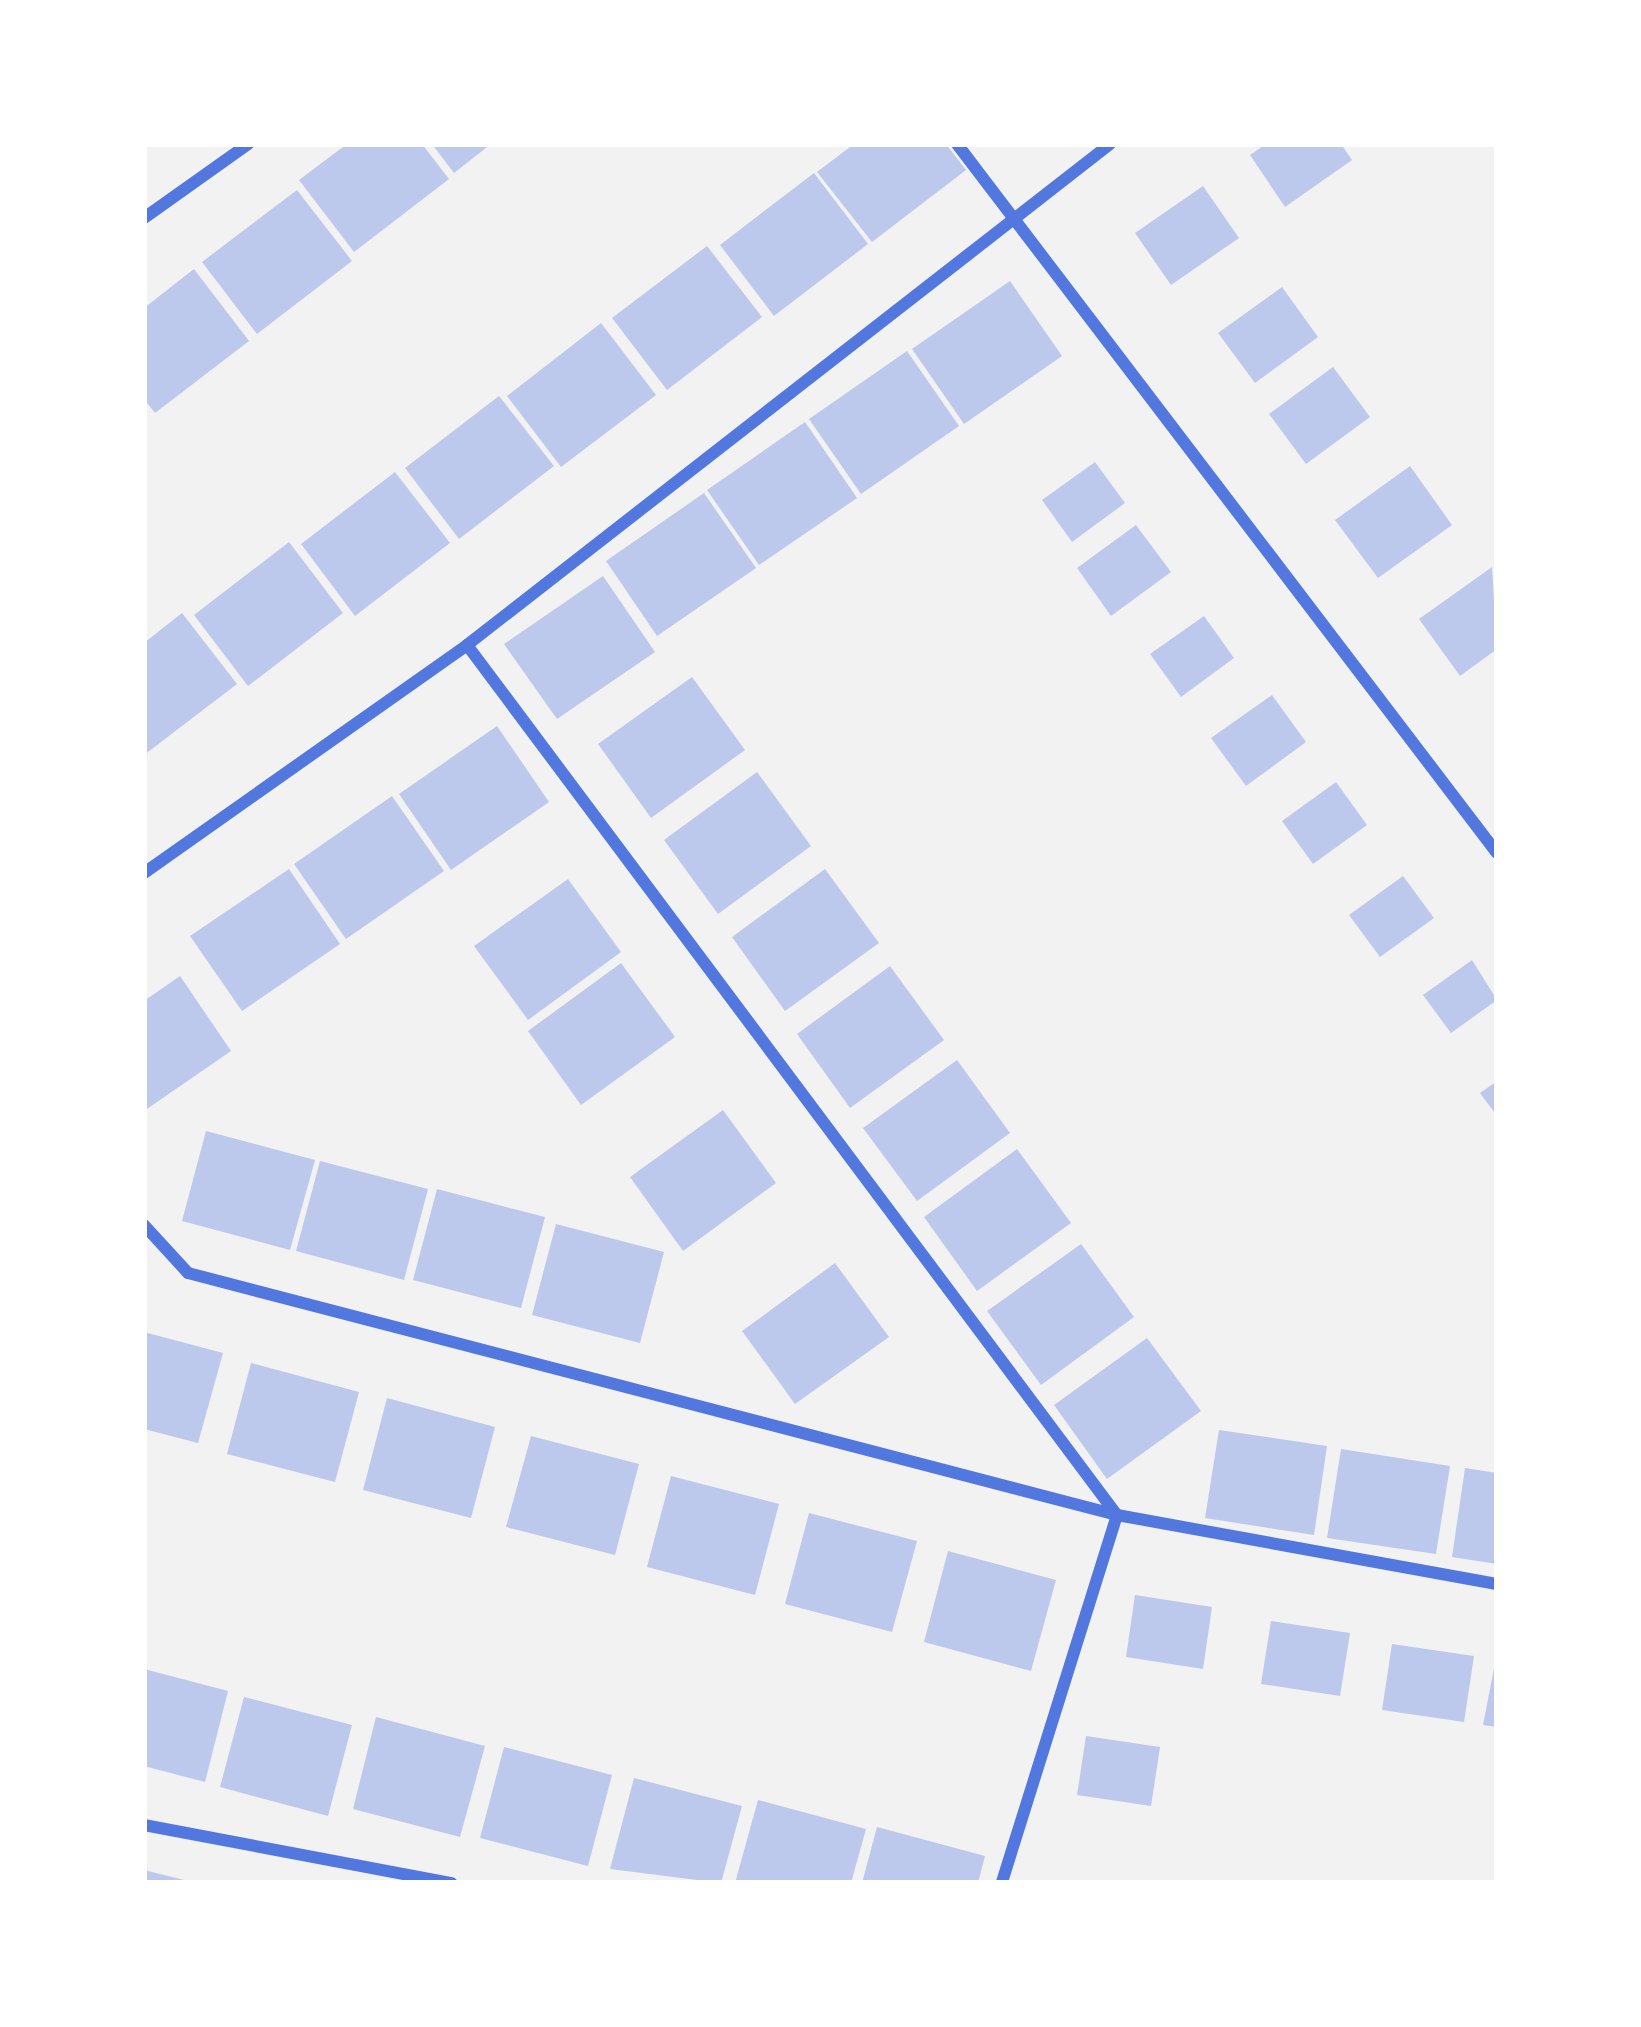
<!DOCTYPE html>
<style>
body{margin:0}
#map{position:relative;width:1641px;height:2027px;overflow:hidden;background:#f2f2f2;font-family:Raleway,sans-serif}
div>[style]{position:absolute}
.building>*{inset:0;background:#bdc9ec}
.minor>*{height:12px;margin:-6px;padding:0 6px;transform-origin:6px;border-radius:6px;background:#5277de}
span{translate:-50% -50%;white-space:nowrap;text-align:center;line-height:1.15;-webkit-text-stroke:10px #fff;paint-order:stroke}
.frame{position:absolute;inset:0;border:147px solid #fff;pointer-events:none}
</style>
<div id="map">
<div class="building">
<div style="clip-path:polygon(347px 144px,422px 144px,449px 179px,354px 252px,299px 180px)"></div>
<div style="clip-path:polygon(432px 144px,491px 144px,454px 173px)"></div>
<div style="clip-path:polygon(854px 144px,946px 144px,966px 170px,872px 242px,817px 172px)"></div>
<div style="clip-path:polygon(1266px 144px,1341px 144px,1352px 160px,1285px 207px,1250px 155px)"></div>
<div style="clip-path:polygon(814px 173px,868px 244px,774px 316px,720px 245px)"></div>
<div style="clip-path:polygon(1203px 186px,1239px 238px,1171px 285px,1135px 233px)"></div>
<div style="clip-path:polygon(297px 190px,352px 261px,257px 334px,202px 262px)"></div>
<div style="clip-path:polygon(707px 246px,762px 317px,667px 390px,612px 318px)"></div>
<div style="clip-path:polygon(194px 269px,249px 341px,155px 413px,144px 399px,144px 308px)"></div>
<div style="clip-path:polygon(1010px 281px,1062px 356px,964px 424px,912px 349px)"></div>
<div style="clip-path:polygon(1282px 287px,1318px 337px,1255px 383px,1218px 333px)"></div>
<div style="clip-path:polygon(601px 323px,656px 395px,561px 467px,507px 396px)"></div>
<div style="clip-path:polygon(907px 351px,959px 426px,861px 494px,809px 419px)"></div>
<div style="clip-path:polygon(1333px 367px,1370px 417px,1306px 464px,1269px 414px)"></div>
<div style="clip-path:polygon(499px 396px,554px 466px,459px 539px,405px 468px)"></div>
<div style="clip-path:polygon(805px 422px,857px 498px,759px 565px,707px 490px)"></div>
<div style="clip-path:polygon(1095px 462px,1125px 503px,1072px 542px,1042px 500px)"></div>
<div style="clip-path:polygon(1410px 466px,1452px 525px,1378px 578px,1335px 520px)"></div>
<div style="clip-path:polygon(395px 472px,450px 543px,355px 616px,301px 544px)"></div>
<div style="clip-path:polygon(704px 493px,756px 568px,657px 636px,606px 561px)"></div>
<div style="clip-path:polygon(1136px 525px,1171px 572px,1111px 616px,1077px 568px)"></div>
<div style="clip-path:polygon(289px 542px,343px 613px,248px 686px,194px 615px)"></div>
<div style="clip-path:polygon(1492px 567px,1497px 649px,1460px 676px,1419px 619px)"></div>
<div style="clip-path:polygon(603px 576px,655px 652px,557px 719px,504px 644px)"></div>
<div style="clip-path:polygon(182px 613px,237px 684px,144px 755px,144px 643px)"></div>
<div style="clip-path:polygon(1204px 616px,1234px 658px,1181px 697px,1150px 654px)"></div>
<div style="clip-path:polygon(692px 677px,745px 750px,651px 818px,598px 744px)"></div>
<div style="clip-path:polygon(1272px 695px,1306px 742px,1246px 786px,1211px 738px)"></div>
<div style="clip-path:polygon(497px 726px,549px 802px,451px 870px,399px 794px)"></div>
<div style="clip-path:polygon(757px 772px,811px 846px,718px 914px,664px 840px)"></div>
<div style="clip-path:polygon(1336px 782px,1367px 825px,1313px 864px,1282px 821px)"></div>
<div style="clip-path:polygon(392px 796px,444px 871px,346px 939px,294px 864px)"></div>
<div style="clip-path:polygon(289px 869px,340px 944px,242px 1011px,190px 936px)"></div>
<div style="clip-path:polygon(825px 869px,879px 943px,785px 1011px,732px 937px)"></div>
<div style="clip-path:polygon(1403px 876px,1434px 918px,1380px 957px,1349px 915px)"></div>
<div style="clip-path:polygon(568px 879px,621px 952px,528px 1020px,474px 946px)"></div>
<div style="clip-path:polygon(1472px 960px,1497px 1000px,1451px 1033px,1423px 995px)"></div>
<div style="clip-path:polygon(621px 963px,675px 1037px,581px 1105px,528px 1031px)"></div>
<div style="clip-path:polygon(890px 966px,944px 1040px,850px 1108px,797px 1034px)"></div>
<div style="clip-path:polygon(180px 976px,231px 1051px,144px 1111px,144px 1001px)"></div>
<div style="clip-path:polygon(957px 1060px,1010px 1133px,917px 1201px,863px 1128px)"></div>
<div style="clip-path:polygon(1497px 1081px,1497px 1116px,1480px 1093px)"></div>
<div style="clip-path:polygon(723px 1110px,776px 1183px,683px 1251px,630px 1177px)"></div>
<div style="clip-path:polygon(206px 1131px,315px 1160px,290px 1250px,182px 1221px)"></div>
<div style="clip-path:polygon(1017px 1149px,1071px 1223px,977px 1291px,924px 1217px)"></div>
<div style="clip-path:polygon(320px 1161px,428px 1189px,404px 1280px,296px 1251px)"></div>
<div style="clip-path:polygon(437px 1189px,545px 1217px,521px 1308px,413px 1280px)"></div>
<div style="clip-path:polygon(556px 1224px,664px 1252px,640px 1343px,532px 1315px)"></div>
<div style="clip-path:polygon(1081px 1244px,1134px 1317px,1041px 1385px,987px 1311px)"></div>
<div style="clip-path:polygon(835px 1263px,889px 1337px,795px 1404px,742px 1331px)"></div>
<div style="clip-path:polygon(144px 1332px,223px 1353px,198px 1443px,144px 1429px)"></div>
<div style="clip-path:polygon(1147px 1338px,1201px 1411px,1107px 1479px,1054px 1405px)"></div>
<div style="clip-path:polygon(251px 1363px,359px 1392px,335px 1482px,227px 1454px)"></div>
<div style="clip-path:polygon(387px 1398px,495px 1427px,471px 1518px,363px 1490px)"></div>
<div style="clip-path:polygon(1219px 1430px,1327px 1446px,1314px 1535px,1205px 1518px)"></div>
<div style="clip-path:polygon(531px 1436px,639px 1464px,615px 1555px,506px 1527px)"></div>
<div style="clip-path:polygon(1341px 1449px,1450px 1466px,1436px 1554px,1327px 1538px)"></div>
<div style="clip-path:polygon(1465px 1468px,1497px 1473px,1497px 1564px,1452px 1557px)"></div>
<div style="clip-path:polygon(671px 1476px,779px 1504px,755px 1595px,647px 1567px)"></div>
<div style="clip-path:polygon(809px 1513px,917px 1541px,892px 1632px,785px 1604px)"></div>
<div style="clip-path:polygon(948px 1551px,1056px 1580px,1031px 1671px,924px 1642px)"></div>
<div style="clip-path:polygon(1135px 1595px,1212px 1607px,1203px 1669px,1126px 1657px)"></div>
<div style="clip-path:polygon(1271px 1621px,1350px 1633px,1340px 1696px,1261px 1684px)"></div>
<div style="clip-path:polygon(1392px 1644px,1474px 1656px,1464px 1722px,1382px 1710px)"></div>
<div style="clip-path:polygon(1497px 1653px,1497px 1727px,1483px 1725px)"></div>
<div style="clip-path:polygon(144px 1669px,228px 1691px,205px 1782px,144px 1766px)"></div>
<div style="clip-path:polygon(244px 1697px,352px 1725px,328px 1816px,220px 1787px)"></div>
<div style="clip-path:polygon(376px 1717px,485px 1746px,460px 1837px,353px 1809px)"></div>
<div style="clip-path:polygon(1086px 1736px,1160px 1747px,1151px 1806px,1077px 1795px)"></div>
<div style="clip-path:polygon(504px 1747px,612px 1775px,588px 1866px,480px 1838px)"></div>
<div style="clip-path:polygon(634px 1778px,742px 1806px,721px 1883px,610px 1869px)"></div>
<div style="clip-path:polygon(758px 1800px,866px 1829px,851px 1883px,735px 1883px)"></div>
<div style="clip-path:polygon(877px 1827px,985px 1856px,978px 1883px,862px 1883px)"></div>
<div style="clip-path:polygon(144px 1870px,188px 1881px,187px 1883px,144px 1883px)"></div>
</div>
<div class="minor">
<div style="left:957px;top:144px;width:891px;rotate:52.71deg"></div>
<div style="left:144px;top:218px;width:128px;rotate:-35.4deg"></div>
<div style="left:467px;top:645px;width:1086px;rotate:53.24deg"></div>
<div style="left:1117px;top:1515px;width:386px;rotate:107.4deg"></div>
<div style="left:144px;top:873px;width:395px;rotate:-35.2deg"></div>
<div style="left:467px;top:645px;width:815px;rotate:-37.92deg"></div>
<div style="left:144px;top:1225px;width:65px;rotate:47.5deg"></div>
<div style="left:188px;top:1273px;width:960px;rotate:14.6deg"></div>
<div style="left:1117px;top:1515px;width:386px;rotate:10.3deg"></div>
<div style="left:144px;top:1825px;width:313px;rotate:10.7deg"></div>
</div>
<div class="frame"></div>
</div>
